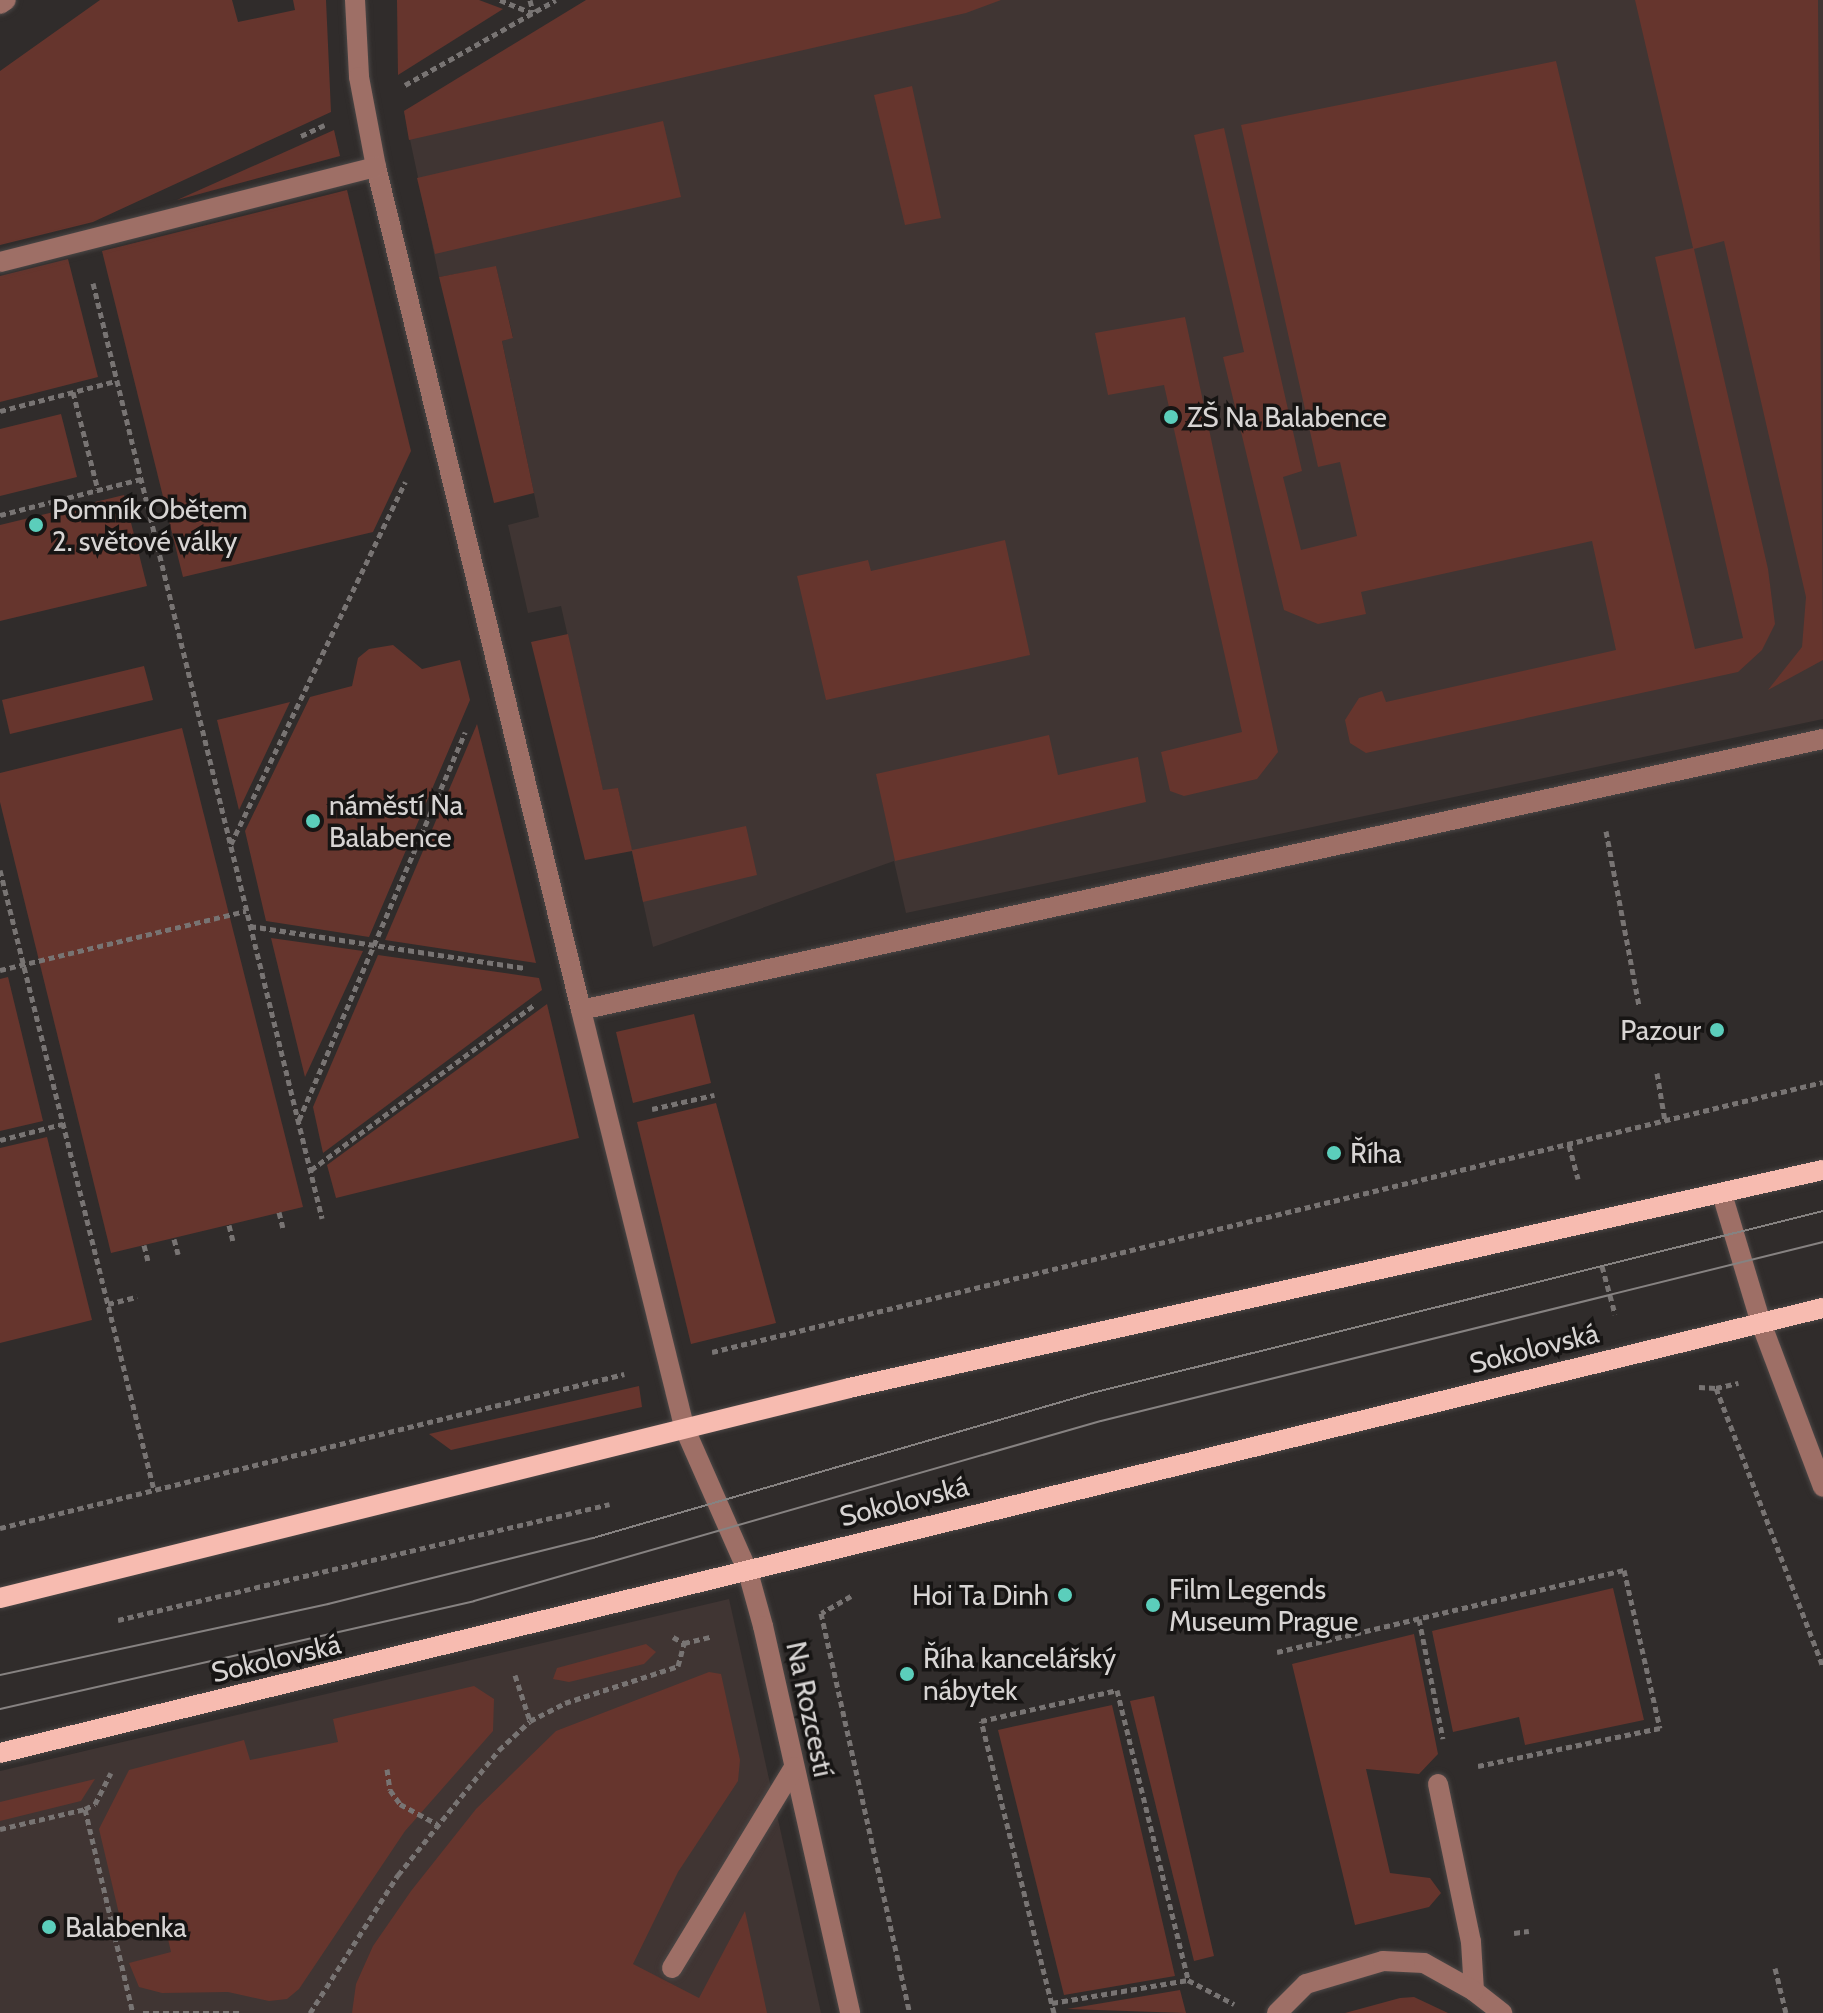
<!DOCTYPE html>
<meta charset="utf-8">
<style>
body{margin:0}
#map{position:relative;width:1823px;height:2013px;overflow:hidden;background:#302c2b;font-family:Cabin,sans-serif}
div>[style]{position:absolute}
.built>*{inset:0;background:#403533}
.green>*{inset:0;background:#66352d}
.path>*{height:5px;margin-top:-2.5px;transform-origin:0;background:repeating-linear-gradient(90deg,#787473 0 6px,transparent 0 10px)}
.roads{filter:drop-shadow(0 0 2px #4b4746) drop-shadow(0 0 2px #4b4746)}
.minor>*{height:20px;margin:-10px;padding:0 10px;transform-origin:10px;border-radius:10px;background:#9e6f66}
.major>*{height:20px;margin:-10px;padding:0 10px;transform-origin:10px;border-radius:10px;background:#f7bbb0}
.tram>*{height:2px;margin:-1px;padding:0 1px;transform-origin:1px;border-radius:1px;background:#868281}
.dots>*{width:22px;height:22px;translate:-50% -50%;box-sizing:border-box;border:4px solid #171514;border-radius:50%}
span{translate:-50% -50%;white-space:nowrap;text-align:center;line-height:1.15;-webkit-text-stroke:7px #171514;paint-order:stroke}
.poi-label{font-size:28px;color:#d7d4d3}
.left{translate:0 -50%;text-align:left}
.right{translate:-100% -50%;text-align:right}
.street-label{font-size:28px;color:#d7d4d3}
</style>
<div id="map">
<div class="built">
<div style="clip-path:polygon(662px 0,1823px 0,1823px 719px,906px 913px,894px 861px,653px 947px,618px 789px,603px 791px,561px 606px,528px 613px,508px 525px,539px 517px,502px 341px,513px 337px,496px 267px,439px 277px,404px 111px,507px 54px)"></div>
<div style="clip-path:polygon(729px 1599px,821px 2013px,0 2013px,0 1771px)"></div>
</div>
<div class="green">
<div style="clip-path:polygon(100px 0,232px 0,238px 22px,295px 10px,293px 0,326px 0,331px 112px,93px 222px,0 245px,0 71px)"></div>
<div style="clip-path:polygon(397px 0,479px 0,503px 9px,398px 75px)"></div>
<div style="clip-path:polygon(586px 0,1001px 0,966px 13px,409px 140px,404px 111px)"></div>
<div style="clip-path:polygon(1635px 0,1818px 0,1823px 660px,1768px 690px,1802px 647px,1806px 597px,1724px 241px,1694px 249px,1768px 569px,1775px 624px,1762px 650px,1738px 672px,1366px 753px,1350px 743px,1345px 720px,1359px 698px,1382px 691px,1386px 702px,1616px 650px,1592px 541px,1361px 592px,1366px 614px,1318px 624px,1284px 610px,1223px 357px,1244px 352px,1194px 135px,1224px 128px,1302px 471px,1283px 477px,1301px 550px,1357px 536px,1340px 462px,1318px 467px,1241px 125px,1556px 61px,1695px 649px,1743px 638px,1655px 257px,1693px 248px)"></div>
<div style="clip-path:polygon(912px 86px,941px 218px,905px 225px,874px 95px)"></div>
<div style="clip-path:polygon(663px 121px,681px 197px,435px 254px,417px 178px)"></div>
<div style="clip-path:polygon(334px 130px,340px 156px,177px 200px)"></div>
<div style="clip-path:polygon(347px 190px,411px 451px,373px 532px,183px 577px,102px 251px)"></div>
<div style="clip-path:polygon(68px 259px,98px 377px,0 402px,0 276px)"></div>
<div style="clip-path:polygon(496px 266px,513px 338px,502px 341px,534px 493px,494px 503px,439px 277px)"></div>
<div style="clip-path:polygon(1185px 317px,1278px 752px,1257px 779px,1184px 796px,1170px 791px,1161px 752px,1242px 732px,1164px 385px,1108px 395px,1095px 333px)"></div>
<div style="clip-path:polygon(61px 414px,77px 477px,0 496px,0 429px)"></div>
<div style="clip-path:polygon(124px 495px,147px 586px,0 621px,0 525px)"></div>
<div style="clip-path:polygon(1005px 540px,1030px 655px,826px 700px,797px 576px,868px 560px,871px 571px)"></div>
<div style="clip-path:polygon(568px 634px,603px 790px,618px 788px,632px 850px,746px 826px,757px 875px,643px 902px,632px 851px,585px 860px,531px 642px)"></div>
<div style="clip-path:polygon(393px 645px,422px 669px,460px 660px,470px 700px,369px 937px,266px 921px,245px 831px,310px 697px,352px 686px,358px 658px,369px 649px)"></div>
<div style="clip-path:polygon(144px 666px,153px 700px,10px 734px,2px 700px)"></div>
<div style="clip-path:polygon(290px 702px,239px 810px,217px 720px)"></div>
<div style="clip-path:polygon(477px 724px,536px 963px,385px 940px)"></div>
<div style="clip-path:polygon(182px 728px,303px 1207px,111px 1253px,0 802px,0 773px)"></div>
<div style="clip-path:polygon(1049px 735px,1058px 775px,1138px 757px,1146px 802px,895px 861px,876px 774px)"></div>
<div style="clip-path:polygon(271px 938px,363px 951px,305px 1077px)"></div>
<div style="clip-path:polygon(378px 955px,539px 978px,542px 990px,323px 1153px,313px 1107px)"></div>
<div style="clip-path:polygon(8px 977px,43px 1121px,0 1131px,0 979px)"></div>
<div style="clip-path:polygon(547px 1004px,579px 1138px,336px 1198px,327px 1165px)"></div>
<div style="clip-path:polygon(694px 1014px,711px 1083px,633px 1103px,616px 1032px)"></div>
<div style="clip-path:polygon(716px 1103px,776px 1323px,691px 1344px,637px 1122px)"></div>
<div style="clip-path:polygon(47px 1137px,92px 1320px,0 1343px,0 1148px)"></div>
<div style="clip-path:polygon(639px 1386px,642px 1407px,451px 1450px,429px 1434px)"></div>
<div style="clip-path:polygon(1613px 1588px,1644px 1720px,1525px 1745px,1519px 1717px,1453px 1732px,1432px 1631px)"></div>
<div style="clip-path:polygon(1414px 1634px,1438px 1754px,1419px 1774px,1366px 1769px,1390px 1873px,1430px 1878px,1441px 1893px,1429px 1907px,1355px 1925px,1292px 1664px)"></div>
<div style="clip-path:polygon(646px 1644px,656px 1652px,644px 1664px,569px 1682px,553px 1679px,557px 1668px)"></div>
<div style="clip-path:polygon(709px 1672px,721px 1674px,740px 1760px,738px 1781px,678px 1872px,633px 1964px,699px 1998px,745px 1911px,767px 2013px,352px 2013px,356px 1984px,373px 1946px,411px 1891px,476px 1809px,556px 1731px)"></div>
<div style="clip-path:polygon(474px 1686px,494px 1699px,493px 1731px,405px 1831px,299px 1989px,287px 1999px,269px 2001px,228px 1992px,162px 1993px,139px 1987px,129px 1963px,171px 1952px,165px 1926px,124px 1935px,99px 1829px,129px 1770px,244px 1740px,250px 1760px,338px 1742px,333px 1719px)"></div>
<div style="clip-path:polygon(1154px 1696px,1214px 1956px,1194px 1961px,1130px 1701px)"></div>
<div style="clip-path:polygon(1112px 1705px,1175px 1976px,1064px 1995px,998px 1730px)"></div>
<div style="clip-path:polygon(95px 1779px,81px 1801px,0 1821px,0 1802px)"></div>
<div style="clip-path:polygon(1180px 1990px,1186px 2013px,1067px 2009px)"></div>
<div style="clip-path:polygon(1414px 1997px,1448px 2013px,1345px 2013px,1400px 1998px)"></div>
</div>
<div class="path">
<div style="left:500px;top:0;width:35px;rotate:22deg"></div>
<div style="left:530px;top:0;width:12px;rotate:76deg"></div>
<div style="left:405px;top:85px;width:173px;rotate:-29.4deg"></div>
<div style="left:301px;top:136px;width:26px;rotate:-25deg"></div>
<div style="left:93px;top:283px;width:963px;rotate:76.24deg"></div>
<div style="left:73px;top:392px;width:101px;rotate:75.7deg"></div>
<div style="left:0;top:411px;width:120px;rotate:-14.5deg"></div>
<div style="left:0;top:515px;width:146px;rotate:-14.3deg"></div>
<div style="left:1606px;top:831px;width:178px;rotate:79.3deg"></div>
<div style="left:231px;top:844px;width:402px;rotate:-64.3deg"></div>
<div style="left:0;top:870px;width:639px;rotate:76.05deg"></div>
<div style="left:250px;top:926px;width:278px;rotate:8.7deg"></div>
<div style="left:0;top:970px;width:253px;rotate:-13.5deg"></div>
<div style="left:1657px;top:1073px;width:49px;rotate:80.5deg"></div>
<div style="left:652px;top:1109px;width:64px;rotate:-12.7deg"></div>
<div style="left:299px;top:1120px;width:422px;rotate:-66.8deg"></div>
<div style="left:0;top:1140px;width:65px;rotate:-14.3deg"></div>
<div style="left:1569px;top:1145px;width:35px;rotate:75deg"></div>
<div style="left:311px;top:1170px;width:277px;rotate:-36.5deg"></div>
<div style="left:279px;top:1212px;width:16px;rotate:76deg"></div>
<div style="left:229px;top:1225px;width:16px;rotate:76deg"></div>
<div style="left:174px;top:1239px;width:16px;rotate:75deg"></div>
<div style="left:144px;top:1245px;width:16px;rotate:76deg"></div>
<div style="left:1602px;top:1266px;width:50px;rotate:74.8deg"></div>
<div style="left:108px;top:1304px;width:30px;rotate:-14deg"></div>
<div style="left:712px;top:1352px;width:1143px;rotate:-13.66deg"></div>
<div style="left:1699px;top:1387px;width:17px;rotate:3deg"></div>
<div style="left:1716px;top:1388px;width:299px;rotate:69deg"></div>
<div style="left:1716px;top:1388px;width:23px;rotate:-13deg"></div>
<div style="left:0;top:1528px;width:643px;rotate:-13.86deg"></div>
<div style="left:851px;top:1596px;width:34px;rotate:150deg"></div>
<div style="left:821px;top:1613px;width:410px;rotate:77.5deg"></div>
<div style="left:1419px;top:1619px;width:122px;rotate:78.7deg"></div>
<div style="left:118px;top:1620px;width:505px;rotate:-13.27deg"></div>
<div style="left:673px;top:1637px;width:13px;rotate:29deg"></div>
<div style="left:684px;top:1643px;width:27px;rotate:-13deg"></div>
<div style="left:1277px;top:1652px;width:357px;rotate:-13.3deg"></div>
<div style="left:1624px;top:1570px;width:162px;rotate:77.2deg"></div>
<div style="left:1660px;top:1728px;width:186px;rotate:168.2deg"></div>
<div style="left:515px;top:1675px;width:48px;rotate:71.9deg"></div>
<div style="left:387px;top:1769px;width:21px;rotate:82deg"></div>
<div style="left:390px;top:1790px;width:17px;rotate:54deg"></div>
<div style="left:400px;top:1804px;width:42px;rotate:28.4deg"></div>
<div style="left:85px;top:1809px;width:11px;rotate:-27deg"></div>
<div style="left:95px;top:1804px;width:35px;rotate:-63deg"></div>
<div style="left:0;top:1829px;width:87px;rotate:-13.2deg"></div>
<div style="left:85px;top:1809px;width:210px;rotate:76.8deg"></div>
<div style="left:1514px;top:1933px;width:15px;rotate:-8deg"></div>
<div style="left:1775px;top:1968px;width:46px;rotate:76.3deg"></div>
<div style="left:1052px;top:2003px;width:138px;rotate:-9.6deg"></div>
<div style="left:143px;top:2013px;width:97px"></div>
<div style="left:310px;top:2013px;width:164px;rotate:-57.5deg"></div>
<div style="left:398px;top:1875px;width:161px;rotate:-51.1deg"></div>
<div style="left:499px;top:1750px;width:42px;rotate:-43.1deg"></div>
<div style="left:530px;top:1721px;width:39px;rotate:-27deg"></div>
<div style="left:565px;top:1703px;width:119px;rotate:-18.1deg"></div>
<div style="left:678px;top:1666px;width:24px;rotate:-75deg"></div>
<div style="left:1054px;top:2013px;width:301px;rotate:-104deg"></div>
<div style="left:981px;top:1721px;width:139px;rotate:-12.8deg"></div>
<div style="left:1117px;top:1690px;width:299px;rotate:76.2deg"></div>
<div style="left:1188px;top:1980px;width:52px;rotate:27.6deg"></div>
</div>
<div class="roads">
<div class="minor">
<div style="left:355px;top:0;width:77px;rotate:87deg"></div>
<div style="left:359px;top:77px;width:92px;rotate:79.3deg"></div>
<div style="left:376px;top:167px;width:868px;rotate:76.33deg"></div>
<div style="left:581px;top:1010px;width:430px;rotate:76.1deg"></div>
<div style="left:684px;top:1427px;width:158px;rotate:66.2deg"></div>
<div style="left:748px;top:1572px;width:56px;rotate:74.5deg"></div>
<div style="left:763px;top:1626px;width:397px;rotate:77.3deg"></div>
<div style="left:0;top:4px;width:7px;rotate:-34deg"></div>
<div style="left:0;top:262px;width:388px;rotate:-14.2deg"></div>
<div style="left:581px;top:1010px;width:1271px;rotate:-12.31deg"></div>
<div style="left:1722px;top:1194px;width:135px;rotate:73.2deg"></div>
<div style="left:1761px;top:1323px;width:175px;rotate:69.3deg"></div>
<div style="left:1438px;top:1784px;width:161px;rotate:78.2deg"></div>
<div style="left:1471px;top:1942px;width:49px;rotate:86.5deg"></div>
<div style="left:1474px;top:1991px;width:36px;rotate:38deg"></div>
<div style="left:672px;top:1968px;width:235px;rotate:-58.7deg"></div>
<div style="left:1277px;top:2013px;width:41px;rotate:-45deg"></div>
<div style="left:1306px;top:1984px;width:80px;rotate:-16.6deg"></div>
<div style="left:1383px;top:1961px;width:41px;rotate:2.8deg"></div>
<div style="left:1424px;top:1963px;width:57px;rotate:29.2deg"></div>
</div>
<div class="major">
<div style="left:0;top:1598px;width:875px;rotate:-13.89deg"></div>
<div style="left:849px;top:1388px;width:998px;rotate:-12.62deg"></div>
<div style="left:0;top:1753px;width:1877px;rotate:-13.72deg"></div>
</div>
</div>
<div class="tram">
<div style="left:0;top:1675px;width:336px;rotate:-12.2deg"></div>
<div style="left:328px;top:1604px;width:273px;rotate:-14deg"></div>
<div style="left:593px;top:1538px;width:520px;rotate:-16.2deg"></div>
<div style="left:1092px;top:1393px;width:753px;rotate:-13.98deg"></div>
<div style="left:0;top:1709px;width:486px;rotate:-12.8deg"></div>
<div style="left:474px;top:1601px;width:652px;rotate:-16.02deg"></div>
<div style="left:1101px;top:1421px;width:744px;rotate:-13.92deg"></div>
</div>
<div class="dots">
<div style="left:1171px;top:417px;background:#5bcebb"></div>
<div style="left:36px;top:525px;background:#5bcebb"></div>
<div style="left:313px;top:821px;background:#5bcebb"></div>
<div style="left:1717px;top:1030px;background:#5bcebb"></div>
<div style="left:1334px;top:1153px;background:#5bcebb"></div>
<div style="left:1065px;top:1595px;background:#5bcebb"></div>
<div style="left:1153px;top:1605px;background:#5bcebb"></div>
<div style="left:907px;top:1674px;background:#5bcebb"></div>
<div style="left:49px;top:1927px;background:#5bcebb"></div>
</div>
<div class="poi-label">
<span class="left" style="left:1187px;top:417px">ZŠ Na Balabence</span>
<span class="left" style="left:52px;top:525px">Pomník Obětem<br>2. světové války</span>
<span class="left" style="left:329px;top:821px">náměstí Na<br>Balabence</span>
<span class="right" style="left:1701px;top:1030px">Pazour</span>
<span class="left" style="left:1350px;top:1153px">Říha</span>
<span class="left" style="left:1169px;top:1605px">Film Legends<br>Museum Prague</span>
<span class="right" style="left:1049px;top:1595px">Hoi Ta Dinh</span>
<span class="left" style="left:923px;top:1674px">Říha kancelářský<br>nábytek</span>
<span class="left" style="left:65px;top:1927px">Balabenka</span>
</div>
<div class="street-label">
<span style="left:1534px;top:1348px;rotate:-14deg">Sokolovská</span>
<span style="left:904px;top:1501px;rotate:-14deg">Sokolovská</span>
<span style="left:276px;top:1658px;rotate:-13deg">Sokolovská</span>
<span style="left:810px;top:1709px;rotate:78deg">Na Rozcestí</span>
</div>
</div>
